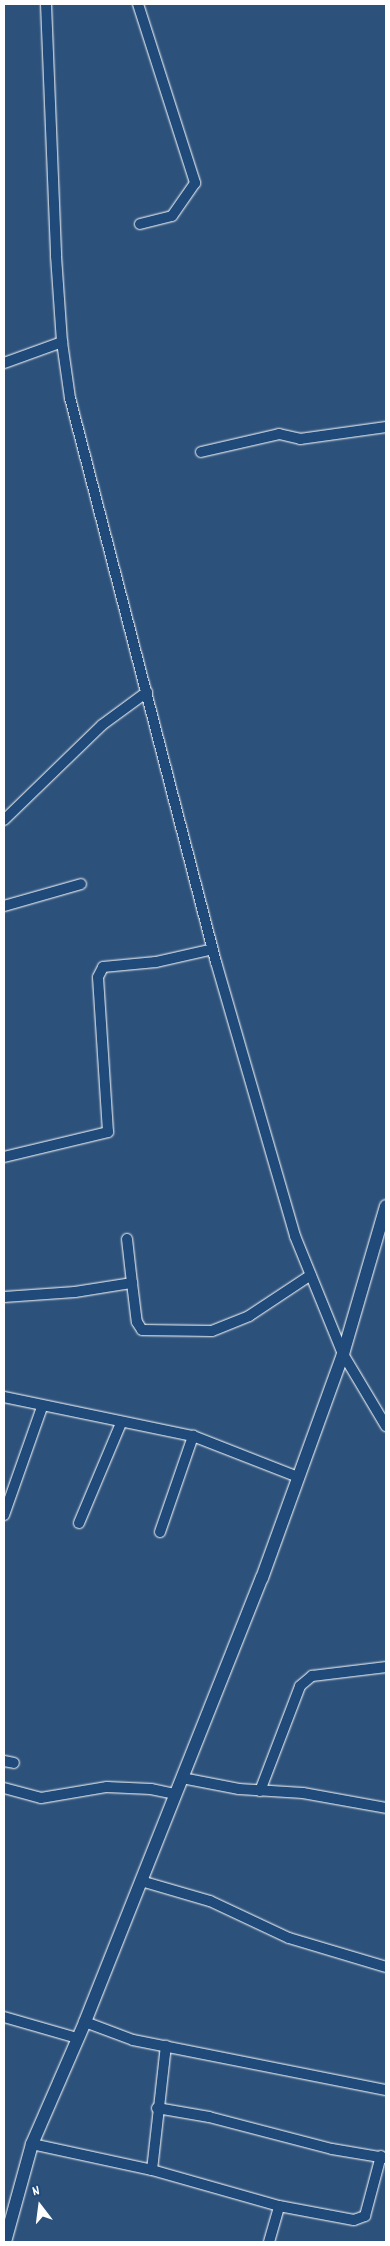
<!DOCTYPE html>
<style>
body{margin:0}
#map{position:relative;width:390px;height:2246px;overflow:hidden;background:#2c517b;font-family:Dekko,sans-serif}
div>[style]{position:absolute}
.roads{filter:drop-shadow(0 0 1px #fff) drop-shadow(0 0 1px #fff)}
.minor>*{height:10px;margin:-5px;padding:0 5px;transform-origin:5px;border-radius:5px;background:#1f4a7a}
.major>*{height:12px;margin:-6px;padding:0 6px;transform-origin:6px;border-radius:6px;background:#1f4a7a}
span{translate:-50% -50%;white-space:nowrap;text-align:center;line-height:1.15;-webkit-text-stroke:4.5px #1f4a7a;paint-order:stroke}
.frame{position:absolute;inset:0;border:5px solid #fff;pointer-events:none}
.north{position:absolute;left:15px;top:2181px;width:50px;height:50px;-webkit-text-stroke:4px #1f4a7a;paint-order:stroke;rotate:345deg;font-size:14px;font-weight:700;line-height:20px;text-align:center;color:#fff}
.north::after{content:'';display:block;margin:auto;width:18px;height:22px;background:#fff;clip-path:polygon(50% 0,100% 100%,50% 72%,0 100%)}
</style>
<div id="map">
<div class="roads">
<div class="minor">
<div style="left:46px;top:4px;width:252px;rotate:87.7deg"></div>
<div style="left:56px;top:256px;width:86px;rotate:86deg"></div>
<div style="left:62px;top:342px;width:57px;rotate:81.9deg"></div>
<div style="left:70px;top:398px;width:583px;rotate:75.49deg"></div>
<div style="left:216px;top:962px;width:285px;rotate:73.9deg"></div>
<div style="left:295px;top:1236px;width:127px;rotate:67.9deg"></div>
<div style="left:343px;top:1354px;width:84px;rotate:59.2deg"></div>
<div style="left:138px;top:4px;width:188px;rotate:72.3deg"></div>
<div style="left:195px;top:183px;width:40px;rotate:124.9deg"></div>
<div style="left:172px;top:216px;width:33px;rotate:166deg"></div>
<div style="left:4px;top:363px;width:62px;rotate:-19.9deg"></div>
<div style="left:201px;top:452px;width:80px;rotate:-13deg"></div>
<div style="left:279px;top:434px;width:22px;rotate:13deg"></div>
<div style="left:300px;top:439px;width:87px;rotate:-7.9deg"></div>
<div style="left:4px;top:820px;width:136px;rotate:-44.1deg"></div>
<div style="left:102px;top:725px;width:56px;rotate:-36.3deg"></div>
<div style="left:4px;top:906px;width:80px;rotate:-15.9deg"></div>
<div style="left:4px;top:1157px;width:107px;rotate:-13.5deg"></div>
<div style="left:108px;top:1132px;width:155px;rotate:-93.7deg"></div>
<div style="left:98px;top:977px;width:11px;rotate:-63deg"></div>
<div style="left:103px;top:967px;width:53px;rotate:-5.4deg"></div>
<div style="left:156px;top:962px;width:58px;rotate:-12.8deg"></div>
<div style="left:127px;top:1239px;width:44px;rotate:83.5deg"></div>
<div style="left:4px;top:1297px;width:71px;rotate:-4deg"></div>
<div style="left:75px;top:1292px;width:58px;rotate:-9deg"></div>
<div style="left:132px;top:1283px;width:39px;rotate:83deg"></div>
<div style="left:137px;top:1322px;width:9px;rotate:58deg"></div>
<div style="left:142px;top:1330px;width:70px;rotate:0.8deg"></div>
<div style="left:212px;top:1331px;width:40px;rotate:-22deg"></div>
<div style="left:249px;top:1316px;width:74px;rotate:-33.5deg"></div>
<div style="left:4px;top:1397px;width:193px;rotate:11.7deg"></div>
<div style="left:193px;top:1436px;width:113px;rotate:21.3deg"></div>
<div style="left:4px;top:1515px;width:114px;rotate:-70.6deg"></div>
<div style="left:79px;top:1523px;width:108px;rotate:-67.2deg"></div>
<div style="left:160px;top:1532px;width:102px;rotate:-71deg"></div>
<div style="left:4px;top:1761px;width:10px;rotate:11deg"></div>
<div style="left:182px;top:1778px;width:58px;rotate:10.9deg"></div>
<div style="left:239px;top:1789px;width:64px;rotate:3.6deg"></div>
<div style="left:303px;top:1793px;width:84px;rotate:10.2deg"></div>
<div style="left:4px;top:1788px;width:38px;rotate:15deg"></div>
<div style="left:41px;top:1798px;width:67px;rotate:-9.5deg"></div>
<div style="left:107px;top:1787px;width:44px;rotate:2.6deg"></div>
<div style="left:151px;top:1789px;width:25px;rotate:12deg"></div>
<div style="left:260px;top:1791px;width:112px;rotate:-69.1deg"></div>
<div style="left:300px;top:1686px;width:16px;rotate:-40deg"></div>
<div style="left:312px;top:1676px;width:75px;rotate:-6.9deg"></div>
<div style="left:141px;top:1881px;width:72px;rotate:16.2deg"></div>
<div style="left:210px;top:1901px;width:87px;rotate:25.1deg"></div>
<div style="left:289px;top:1938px;width:101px;rotate:16.6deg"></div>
<div style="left:4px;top:2017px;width:76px;rotate:16deg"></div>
<div style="left:85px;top:2022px;width:51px;rotate:20.6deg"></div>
<div style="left:133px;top:2040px;width:258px;rotate:11.2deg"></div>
<div style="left:157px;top:2108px;width:53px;rotate:9.8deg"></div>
<div style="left:209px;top:2117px;width:127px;rotate:14.6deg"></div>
<div style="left:332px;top:2149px;width:55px;rotate:9.5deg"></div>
<div style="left:32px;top:2144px;width:123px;rotate:12.2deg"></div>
<div style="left:152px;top:2170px;width:132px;rotate:15.8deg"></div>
<div style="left:279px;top:2206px;width:76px;rotate:10.6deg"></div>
<div style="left:354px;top:2220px;width:12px;rotate:-20deg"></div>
<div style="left:365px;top:2216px;width:62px;rotate:-75.1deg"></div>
<div style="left:152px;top:2170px;width:125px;rotate:-83.6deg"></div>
<div style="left:269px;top:2242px;width:37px;rotate:-74deg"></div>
</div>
<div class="major">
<div style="left:5px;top:2242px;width:102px;rotate:-74.6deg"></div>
<div style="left:32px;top:2144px;width:133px;rotate:-66.5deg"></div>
<div style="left:85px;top:2022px;width:478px;rotate:-68.3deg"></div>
<div style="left:262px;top:1578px;width:238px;rotate:-70.1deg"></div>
<div style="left:343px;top:1354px;width:154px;rotate:-73.8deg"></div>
</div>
</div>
<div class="frame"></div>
<div class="north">N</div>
</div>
